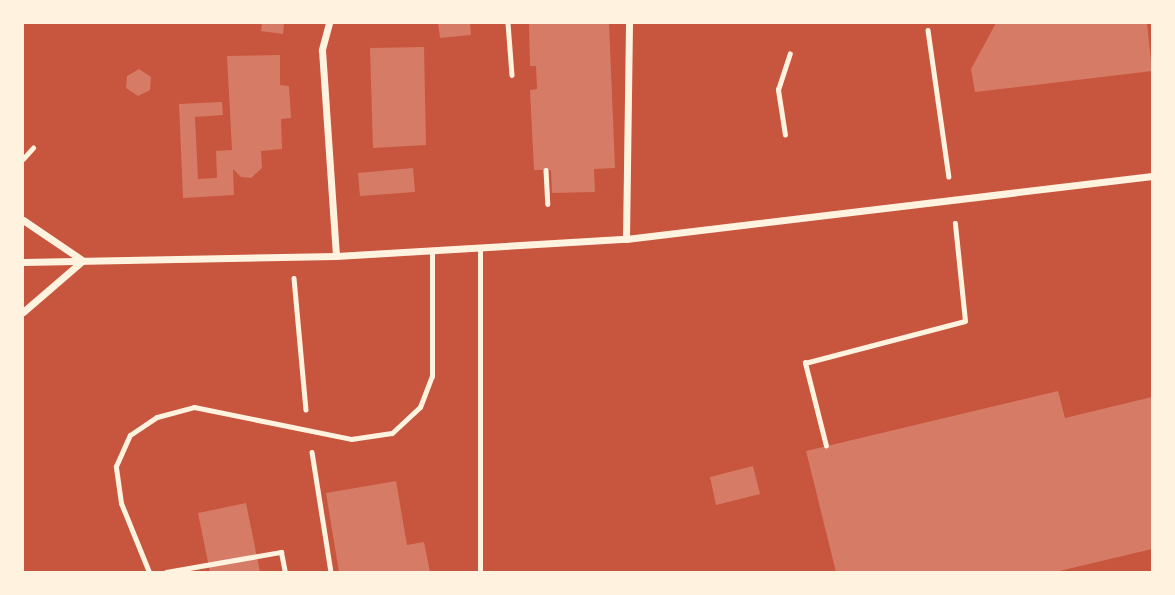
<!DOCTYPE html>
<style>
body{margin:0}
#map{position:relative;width:1175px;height:595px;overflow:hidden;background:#c8553d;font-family:Jost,sans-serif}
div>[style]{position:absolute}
.building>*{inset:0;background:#d67c66}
.path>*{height:4.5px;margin:-2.25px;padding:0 2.25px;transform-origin:2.25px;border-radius:2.25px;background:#fff3e0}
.service>*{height:5px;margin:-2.5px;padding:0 2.5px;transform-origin:2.5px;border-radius:2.5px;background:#fff3e0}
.minor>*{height:7px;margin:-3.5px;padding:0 3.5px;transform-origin:3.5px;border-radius:3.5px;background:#fff3e0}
span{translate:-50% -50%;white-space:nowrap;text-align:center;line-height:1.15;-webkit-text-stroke:7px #fff3e0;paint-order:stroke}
.frame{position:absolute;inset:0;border:24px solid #fff3e0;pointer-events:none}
</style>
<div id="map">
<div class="building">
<div style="clip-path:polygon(262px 23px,284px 23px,283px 34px,261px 31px)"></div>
<div style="clip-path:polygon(438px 23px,470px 23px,471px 35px,440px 38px)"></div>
<div style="clip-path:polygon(529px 23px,609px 23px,615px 168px,594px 169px,595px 192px,552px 193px,551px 170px,534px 170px,530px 90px,537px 89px,536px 66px,530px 66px)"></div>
<div style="clip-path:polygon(996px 23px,1147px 23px,1152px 71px,975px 92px,971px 69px)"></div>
<div style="clip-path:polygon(424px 47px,426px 145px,373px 148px,370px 48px)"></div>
<div style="clip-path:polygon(280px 55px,280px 85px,289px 86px,291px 118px,281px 119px,282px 149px,261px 151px,262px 168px,251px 178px,241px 177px,233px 169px,234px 195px,183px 198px,179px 104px,222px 102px,223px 115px,195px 117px,198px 179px,217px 178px,216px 151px,232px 150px,227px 56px)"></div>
<div style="clip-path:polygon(139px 69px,151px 77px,150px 90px,138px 96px,126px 88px,127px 76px)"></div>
<div style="clip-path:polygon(413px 168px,415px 192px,360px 196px,358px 173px)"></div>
<div style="clip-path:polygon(1058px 391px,1065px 418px,1152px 397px,1152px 549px,1055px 572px,836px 572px,806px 451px)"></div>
<div style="clip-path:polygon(753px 466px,760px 494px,716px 505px,710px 477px)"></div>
<div style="clip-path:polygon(396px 481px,407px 545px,424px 542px,430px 572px,339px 572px,326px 493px)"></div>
<div style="clip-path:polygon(246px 503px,260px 572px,210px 572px,198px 513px)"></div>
</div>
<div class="path">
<div style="left:508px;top:23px;width:52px;rotate:85.6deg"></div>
<div style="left:928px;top:30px;width:148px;rotate:81.9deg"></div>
<div style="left:785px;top:135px;width:46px;rotate:-98.8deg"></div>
<div style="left:778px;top:90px;width:38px;rotate:-72deg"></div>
<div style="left:23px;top:159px;width:15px;rotate:-48deg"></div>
<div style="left:546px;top:170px;width:34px;rotate:87deg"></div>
<div style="left:294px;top:278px;width:132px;rotate:84.8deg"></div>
<div style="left:826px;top:446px;width:86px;rotate:-104.2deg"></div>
<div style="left:805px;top:363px;width:165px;rotate:-14.7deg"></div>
<div style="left:965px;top:321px;width:98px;rotate:-95.9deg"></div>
<div style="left:312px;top:452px;width:121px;rotate:81deg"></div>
</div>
<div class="service">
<div style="left:480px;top:247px;width:325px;rotate:90deg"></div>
<div style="left:149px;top:572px;width:74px;rotate:-112.1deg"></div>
<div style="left:121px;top:503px;width:37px;rotate:-98deg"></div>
<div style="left:116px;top:466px;width:34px;rotate:-66deg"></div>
<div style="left:130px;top:435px;width:32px;rotate:-34deg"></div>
<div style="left:157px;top:417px;width:38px;rotate:-15deg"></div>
<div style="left:194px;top:407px;width:160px;rotate:11.5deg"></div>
<div style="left:351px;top:439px;width:41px;rotate:-8.3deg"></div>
<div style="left:392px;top:433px;width:38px;rotate:-43deg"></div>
<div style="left:420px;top:407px;width:33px;rotate:-69deg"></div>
<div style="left:432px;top:376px;width:126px;rotate:-90deg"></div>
<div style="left:166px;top:572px;width:117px;rotate:-9.9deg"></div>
<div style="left:281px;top:552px;width:20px;rotate:79deg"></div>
</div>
<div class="minor">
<div style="left:329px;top:23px;width:28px;rotate:105deg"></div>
<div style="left:322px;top:50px;width:206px;rotate:86.1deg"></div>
<div style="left:23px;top:220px;width:71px;rotate:34.1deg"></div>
<div style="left:626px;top:239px;width:216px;rotate:-89.2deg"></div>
<div style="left:23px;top:262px;width:313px;rotate:-1.1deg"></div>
<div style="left:336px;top:256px;width:290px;rotate:-3.4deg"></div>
<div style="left:626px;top:239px;width:530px;rotate:-6.83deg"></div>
<div style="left:23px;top:312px;width:78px;rotate:-40.8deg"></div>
</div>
<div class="frame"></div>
</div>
